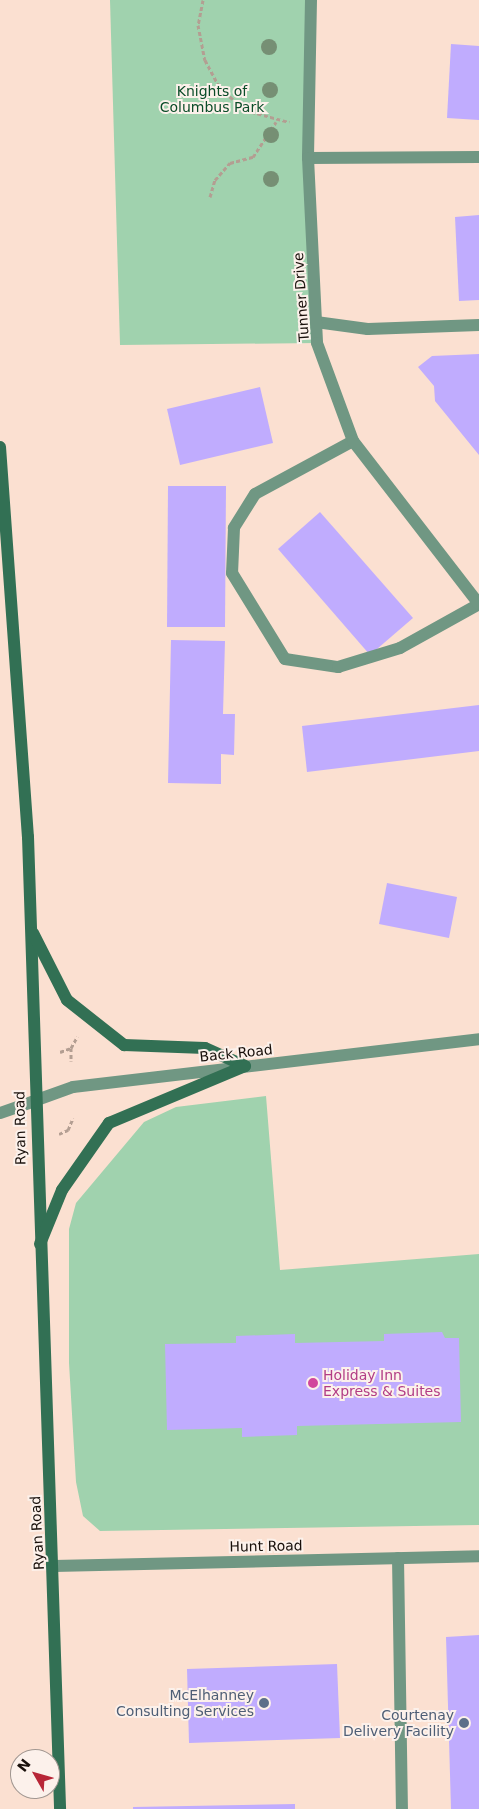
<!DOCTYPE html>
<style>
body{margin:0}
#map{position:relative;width:479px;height:1809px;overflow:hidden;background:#fbe0d1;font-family:"DejaVu Sans",sans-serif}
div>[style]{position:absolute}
.green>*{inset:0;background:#a0d2ae}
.building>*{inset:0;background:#c0acfe}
.path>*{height:3px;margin-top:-1.5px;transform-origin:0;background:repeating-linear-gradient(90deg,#b39e92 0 4px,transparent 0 6.5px)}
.service>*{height:12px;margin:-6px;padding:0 6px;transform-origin:6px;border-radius:6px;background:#709783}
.minor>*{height:12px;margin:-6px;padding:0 6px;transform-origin:6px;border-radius:6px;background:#709783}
.tertiary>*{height:12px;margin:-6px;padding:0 6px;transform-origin:6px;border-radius:6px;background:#709783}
.secondary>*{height:12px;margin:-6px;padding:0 6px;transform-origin:6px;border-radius:6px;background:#327054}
.trees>*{width:16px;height:16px;margin:-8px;border-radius:50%;background:#768f74}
.dots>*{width:14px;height:14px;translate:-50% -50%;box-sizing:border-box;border:2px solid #fcf1eb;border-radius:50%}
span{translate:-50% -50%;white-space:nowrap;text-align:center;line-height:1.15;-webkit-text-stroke:4px #fcf1eb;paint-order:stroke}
.park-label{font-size:14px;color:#0a4c28}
.street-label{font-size:14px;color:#180f0a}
.hotel-label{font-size:14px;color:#b23c85}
.left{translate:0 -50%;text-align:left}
.service-label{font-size:14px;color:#4e5e75}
.right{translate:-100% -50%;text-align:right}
.north{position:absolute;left:10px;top:1749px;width:50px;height:50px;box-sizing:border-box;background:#fcf1eb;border:1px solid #a19791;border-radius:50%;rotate:308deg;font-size:14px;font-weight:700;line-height:20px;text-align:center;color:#180f0a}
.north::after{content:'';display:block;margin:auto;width:18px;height:22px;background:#b82637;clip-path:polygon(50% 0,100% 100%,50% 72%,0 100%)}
</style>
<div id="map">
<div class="green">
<div style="clip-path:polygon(110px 0,311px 0,317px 343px,120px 345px)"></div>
<div style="clip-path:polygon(266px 1096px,280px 1270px,479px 1254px,479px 1525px,100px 1531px,83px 1516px,76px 1482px,69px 1363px,69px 1229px,76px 1203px,144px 1122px,176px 1107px)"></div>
</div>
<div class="building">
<div style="clip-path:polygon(451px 44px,479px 46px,479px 120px,447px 118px)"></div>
<div style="clip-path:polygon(479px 215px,479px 300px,459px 301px,455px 217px)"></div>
<div style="clip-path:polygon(479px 354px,479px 455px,435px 401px,434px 386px,418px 367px,432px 356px)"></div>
<div style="clip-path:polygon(260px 387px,273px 443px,180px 465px,167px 409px)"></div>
<div style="clip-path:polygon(168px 486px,226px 486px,225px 627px,167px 627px)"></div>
<div style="clip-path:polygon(320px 512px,413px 618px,370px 655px,278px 549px)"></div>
<div style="clip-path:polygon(171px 640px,225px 641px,223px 714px,235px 714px,234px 755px,221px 754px,221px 784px,168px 783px)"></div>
<div style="clip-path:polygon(479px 705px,479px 751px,307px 772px,302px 726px)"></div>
<div style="clip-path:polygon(387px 883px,457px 897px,449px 938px,379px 924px)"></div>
<div style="clip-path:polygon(442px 1332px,445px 1338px,459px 1338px,461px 1422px,297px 1426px,297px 1435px,242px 1437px,242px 1428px,167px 1430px,165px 1344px,236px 1343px,236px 1336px,295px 1334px,295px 1343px,384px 1341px,384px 1334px)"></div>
<div style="clip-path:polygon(479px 1635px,479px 1809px,451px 1809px,446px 1637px)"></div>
<div style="clip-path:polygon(337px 1664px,340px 1738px,189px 1743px,187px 1669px)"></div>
<div style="clip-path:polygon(295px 1804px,295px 1809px,133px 1809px,133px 1807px)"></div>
</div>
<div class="path">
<div style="left:203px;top:0;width:25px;rotate:101deg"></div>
<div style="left:198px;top:25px;width:36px;rotate:79deg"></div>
<div style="left:205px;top:60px;width:32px;rotate:62deg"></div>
<div style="left:220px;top:88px;width:33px;rotate:41deg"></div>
<div style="left:245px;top:110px;width:46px;rotate:15.3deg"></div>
<div style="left:210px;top:197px;width:18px;rotate:-74deg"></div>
<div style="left:215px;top:180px;width:23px;rotate:-49deg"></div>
<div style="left:230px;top:163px;width:24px;rotate:-15deg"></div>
<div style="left:253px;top:157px;width:42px;rotate:-56.7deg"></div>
<div style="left:71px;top:1048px;width:13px;rotate:90deg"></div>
<div style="left:60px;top:1052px;width:12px;rotate:-20deg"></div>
<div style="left:71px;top:1048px;width:13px;rotate:-61deg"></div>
<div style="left:59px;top:1134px;width:10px;rotate:-24deg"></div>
<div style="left:68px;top:1130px;width:13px;rotate:-67deg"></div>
</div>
<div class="service">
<div style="left:308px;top:158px;width:171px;rotate:-0.3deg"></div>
<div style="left:316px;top:322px;width:52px;rotate:7.7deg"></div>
<div style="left:368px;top:329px;width:111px;rotate:-2.1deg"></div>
<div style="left:353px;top:441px;width:111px;rotate:151.6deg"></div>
<div style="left:255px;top:494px;width:40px;rotate:122deg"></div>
<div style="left:234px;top:528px;width:45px;rotate:92.5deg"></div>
<div style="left:232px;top:573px;width:101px;rotate:58.4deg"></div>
<div style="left:285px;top:659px;width:54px;rotate:8.6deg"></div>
<div style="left:338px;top:667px;width:65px;rotate:-17deg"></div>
<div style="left:400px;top:648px;width:90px;rotate:-29.1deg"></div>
<div style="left:398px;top:1558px;width:251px;rotate:89.1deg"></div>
</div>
<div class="minor">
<div style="left:311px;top:0;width:158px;rotate:91.1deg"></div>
<div style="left:308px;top:158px;width:185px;rotate:87.2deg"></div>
<div style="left:317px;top:343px;width:104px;rotate:69.8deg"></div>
<div style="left:353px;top:441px;width:206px;rotate:52.3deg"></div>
<div style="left:0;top:1113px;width:36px;rotate:-19deg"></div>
<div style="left:54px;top:1566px;width:425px;rotate:-1.3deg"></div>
</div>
<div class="tertiary">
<div style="left:34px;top:1101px;width:41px;rotate:-19.7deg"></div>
<div style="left:73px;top:1087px;width:409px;rotate:-6.7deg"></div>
</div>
<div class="secondary">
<div style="left:0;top:447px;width:391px;rotate:85.9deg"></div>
<div style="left:28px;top:837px;width:973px;rotate:88.11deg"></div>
<div style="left:33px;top:933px;width:75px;rotate:63.1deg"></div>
<div style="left:67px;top:1000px;width:73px;rotate:38.3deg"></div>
<div style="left:124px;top:1045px;width:81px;rotate:2.1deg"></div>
<div style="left:205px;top:1048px;width:44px;rotate:24.2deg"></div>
<div style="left:40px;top:1244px;width:58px;rotate:-67.8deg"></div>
<div style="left:62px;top:1190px;width:82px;rotate:-55deg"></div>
<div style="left:109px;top:1123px;width:147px;rotate:-22.7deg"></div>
</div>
<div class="trees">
<div style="left:269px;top:47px"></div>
<div style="left:270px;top:90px"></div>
<div style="left:271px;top:135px"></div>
<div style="left:271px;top:179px"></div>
</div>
<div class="dots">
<div style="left:313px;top:1383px;background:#d1479c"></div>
<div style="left:264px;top:1703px;background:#5c6f8a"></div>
<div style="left:464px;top:1723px;background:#5c6f8a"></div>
</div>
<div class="park-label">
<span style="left:212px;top:99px">Knights of<br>Columbus Park</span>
</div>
<div class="street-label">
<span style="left:301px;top:297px;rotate:-94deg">Tunner Drive</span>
<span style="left:236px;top:1053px;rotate:-6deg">Back Road</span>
<span style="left:20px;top:1128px;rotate:-91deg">Ryan Road</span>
<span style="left:37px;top:1533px;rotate:-93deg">Ryan Road</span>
<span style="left:266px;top:1546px;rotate:-1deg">Hunt Road</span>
</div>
<div class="hotel-label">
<span class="left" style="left:323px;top:1383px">Holiday Inn<br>Express &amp; Suites</span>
</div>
<div class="service-label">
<span class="right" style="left:254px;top:1703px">McElhanney<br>Consulting Services</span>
<span class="right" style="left:454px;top:1723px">Courtenay<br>Delivery Facility</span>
</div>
<div class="north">N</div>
</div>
